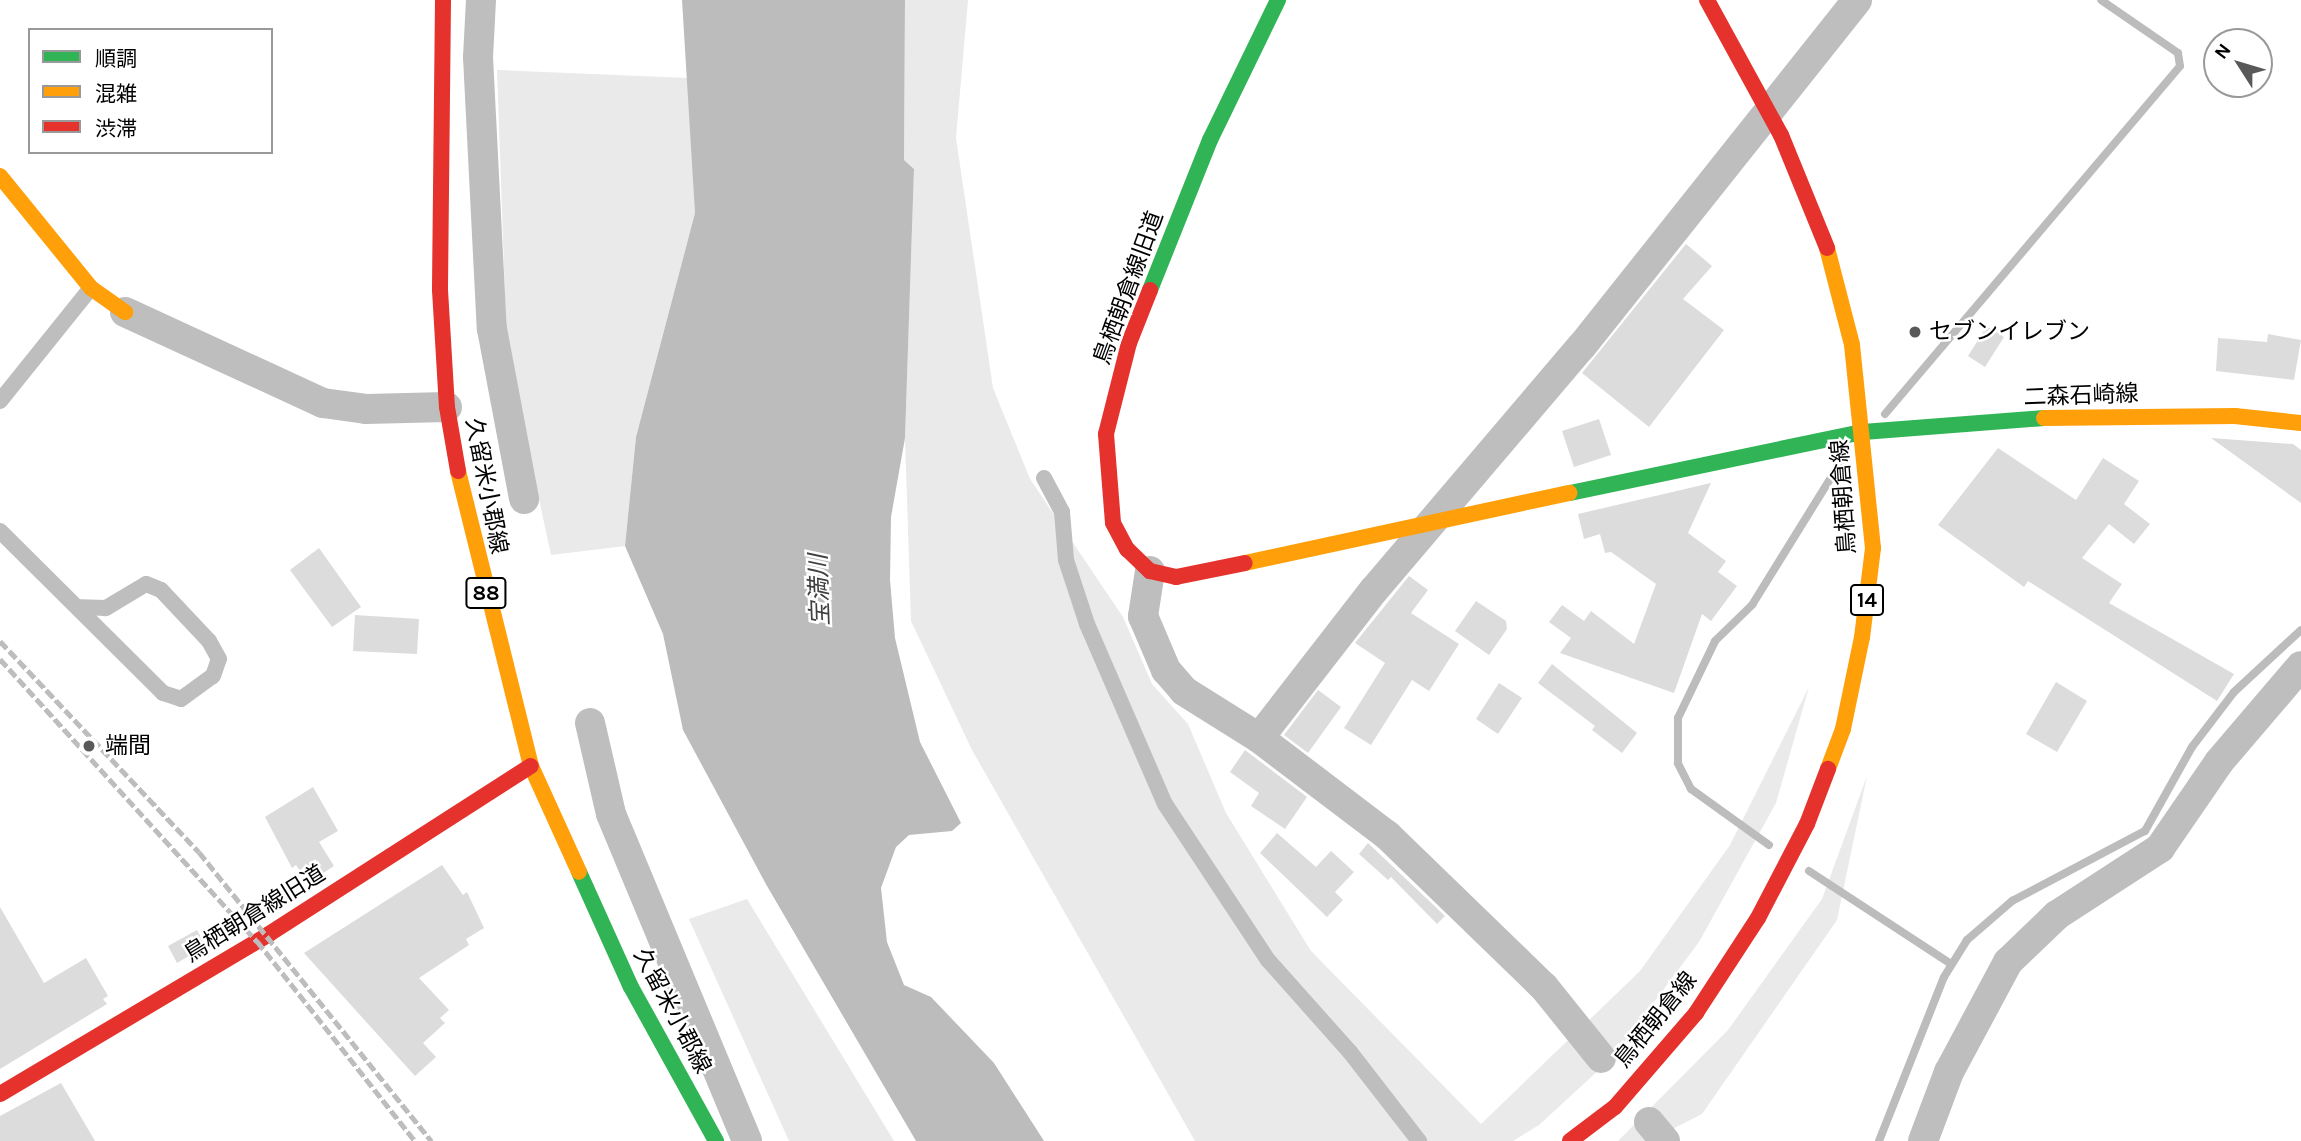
<!DOCTYPE html>
<meta charset="utf-8">
<style>
body{margin:0}
#map{position:relative;width:2301px;height:1141px;overflow:hidden;background:#fff;font-family:Karla,"Noto Sans JP",sans-serif}
div>[style]{position:absolute}
.green>*{inset:0;background:#eaeaea}
.water>*{inset:0;background:#bcbcbc}
.stream>*{height:8px;margin:-4px;padding:0 4px;transform-origin:4px;border-radius:4px;background:#bcbcbc}
.building>*{inset:0;background:#dcdcdc}
.lane>*{height:16px;margin:-8px;padding:0 8px;transform-origin:8px;border-radius:8px;background:#bebebe}
.street>*{height:30px;margin:-15px;padding:0 15px;transform-origin:15px;border-radius:15px;background:#bebebe}
.fast>*{height:16px;margin:-8px;padding:0 8px;transform-origin:8px;border-radius:8px;background:#30b455}
.slow>*{height:16px;margin:-8px;padding:0 8px;transform-origin:8px;border-radius:8px;background:#ff9f0a}
.jam>*{height:16px;margin:-8px;padding:0 8px;transform-origin:8px;border-radius:8px;background:#e5322d}
.rail>*{height:5px;margin-top:-2.5px;transform-origin:0;background:repeating-linear-gradient(90deg,#bdbdbd 0 10px,transparent 0 13.5px)}
.dots>*{width:19px;height:19px;translate:-50% -50%;box-sizing:border-box;border:4px solid #fff;border-radius:50%}
span{translate:-50% -50%;white-space:nowrap;text-align:center;line-height:1.15;-webkit-text-stroke:5px #fff;paint-order:stroke}
.shield-label span{padding:2px 5px;background:#fff;border:2px solid;border-radius:5px;-webkit-text-stroke-width:0}
.shield-label{font-size:21px;color:#000;font-weight:700}
.street-label{font-size:23px;color:#000}
.poi-label{font-size:23px;color:#000}
.left{translate:0 -50%;text-align:left}
.water-label{font-size:24px;color:#404040;font-style:italic}
.legend{position:absolute;left:28px;top:28px;width:245px;height:126px;box-sizing:border-box;background:#fff;border:2px solid #999;margin:0;padding:9px 12px;list-style:none;font-size:21px;color:#000}
.legend li{display:flex;align-items:center;gap:14px;height:35px}
.legend b{width:35px;border:2px solid #999}
.north{position:absolute;left:2203px;top:28px;width:70px;height:70px;box-sizing:border-box;background:#fff;border:2px solid #999;border-radius:50%;rotate:307deg;font-size:19px;font-weight:700;line-height:28px;text-align:center;color:#000}
.north::after{content:'';display:block;margin:auto;width:24px;height:32px;background:#595959;clip-path:polygon(50% 0,100% 100%,50% 72%,0 100%)}
</style>
<div id="map">
<div class="green">
<div style="clip-path:polygon(905px 0,968px 0,956px 138px,993px 388px,1030px 479px,1123px 617px,1152px 684px,1188px 724px,1226px 813px,1311px 951px,1481px 1124px,1640px 971px,1730px 845px,1809px 687px,1776px 803px,1699px 942px,1613px 1057px,1539px 1125px,1513px 1141px,1195px 1141px,972px 750px,911px 621px,905px 438px,914px 169px,904px 160px)"></div>
<div style="clip-path:polygon(497px 70px,689px 78px,695px 213px,636px 437px,625px 546px,551px 555px,507px 350px)"></div>
<div style="clip-path:polygon(1867px 776px,1837px 920px,1702px 1114px,1649px 1141px,1618px 1141px,1728px 1030px,1822px 899px)"></div>
<div style="clip-path:polygon(747px 899px,894px 1141px,789px 1141px,689px 919px)"></div>
</div>
<div class="water">
<div style="clip-path:polygon(682px 0,905px 0,904px 160px,914px 169px,905px 438px,891px 517px,890px 580px,895px 638px,920px 742px,961px 823px,952px 831px,909px 835px,896px 847px,881px 888px,887px 942px,904px 985px,931px 997px,994px 1063px,1044px 1141px,916px 1141px,767px 886px,683px 730px,663px 634px,625px 546px,636px 437px,695px 213px)"></div>
</div>
<div class="stream">
<div style="left:1885px;top:414px;width:456px;rotate:-49.7deg"></div>
<div style="left:2180px;top:66px;width:13px;rotate:-99deg"></div>
<div style="left:2178px;top:53px;width:93px;rotate:-145.5deg"></div>
<div style="left:1769px;top:845px;width:96px;rotate:-144.3deg"></div>
<div style="left:1691px;top:789px;width:29px;rotate:-117deg"></div>
<div style="left:1678px;top:763px;width:45px;rotate:-90deg"></div>
<div style="left:1678px;top:718px;width:85px;rotate:-64.3deg"></div>
<div style="left:1715px;top:641px;width:52px;rotate:-44.2deg"></div>
<div style="left:1752px;top:605px;width:173px;rotate:-58.2deg"></div>
<div style="left:1809px;top:871px;width:170px;rotate:33.2deg"></div>
<div style="left:1879px;top:1141px;width:176px;rotate:-68.4deg"></div>
<div style="left:1944px;top:977px;width:44px;rotate:-58.1deg"></div>
<div style="left:1967px;top:940px;width:60px;rotate:-40.9deg"></div>
<div style="left:2012px;top:901px;width:150px;rotate:-27.8deg"></div>
<div style="left:2145px;top:831px;width:96px;rotate:-60.8deg"></div>
<div style="left:2192px;top:747px;width:69px;rotate:-52.6deg"></div>
<div style="left:2234px;top:692px;width:91px;rotate:-42.8deg"></div>
</div>
<div class="building">
<div style="clip-path:polygon(1686px 244px,1712px 266px,1683px 299px,1724px 330px,1649px 427px,1582px 373px)"></div>
<div style="clip-path:polygon(1987px 326px,2004px 337px,1985px 367px,1968px 356px)"></div>
<div style="clip-path:polygon(2268px 334px,2301px 340px,2294px 380px,2216px 371px,2218px 338px,2267px 342px)"></div>
<div style="clip-path:polygon(1599px 419px,1611px 455px,1574px 467px,1562px 431px)"></div>
<div style="clip-path:polygon(2211px 438px,2293px 444px,2301px 450px,2301px 503px)"></div>
<div style="clip-path:polygon(1998px 448px,2076px 500px,2103px 458px,2139px 481px,2124px 504px,2150px 524px,2134px 544px,2109px 524px,2082px 558px,2122px 584px,2109px 603px,2234px 674px,2217px 701px,2028px 581px,2024px 587px,1938px 525px)"></div>
<div style="clip-path:polygon(1711px 483px,1688px 533px,1726px 561px,1718px 572px,1737px 586px,1711px 621px,1702px 614px,1674px 693px,1560px 653px,1571px 638px,1549px 622px,1562px 605px,1584px 621px,1591px 611px,1634px 644px,1656px 584px,1611px 552px,1605px 553px,1600px 534px,1584px 539px,1578px 514px)"></div>
<div style="clip-path:polygon(319px 548px,361px 607px,332px 627px,290px 570px)"></div>
<div style="clip-path:polygon(1409px 576px,1428px 590px,1411px 613px,1459px 644px,1429px 691px,1412px 680px,1371px 745px,1344px 728px,1385px 663px,1355px 643px)"></div>
<div style="clip-path:polygon(1476px 601px,1506px 621px,1507px 629px,1489px 655px,1455px 631px)"></div>
<div style="clip-path:polygon(355px 615px,419px 619px,417px 654px,353px 651px)"></div>
<div style="clip-path:polygon(1552px 664px,1637px 733px,1622px 753px,1592px 730px,1595px 726px,1538px 683px)"></div>
<div style="clip-path:polygon(2056px 682px,2087px 701px,2057px 752px,2026px 734px)"></div>
<div style="clip-path:polygon(1499px 683px,1522px 698px,1498px 734px,1476px 719px)"></div>
<div style="clip-path:polygon(1318px 690px,1341px 707px,1308px 753px,1284px 735px)"></div>
<div style="clip-path:polygon(1245px 750px,1307px 797px,1285px 829px,1251px 806px,1259px 793px,1230px 772px)"></div>
<div style="clip-path:polygon(313px 787px,338px 831px,319px 842px,334px 866px,308px 883px,296px 865px,292px 868px,265px 817px)"></div>
<div style="clip-path:polygon(1277px 833px,1316px 867px,1331px 851px,1354px 872px,1335px 892px,1343px 900px,1327px 917px,1260px 853px)"></div>
<div style="clip-path:polygon(1368px 843px,1445px 916px,1437px 924px,1391px 877px,1388px 880px,1359px 854px)"></div>
<div style="clip-path:polygon(442px 865px,463px 895px,467px 892px,484px 928px,466px 939px,469px 945px,419px 978px,449px 1010px,440px 1018px,445px 1023px,423px 1043px,436px 1057px,415px 1076px,304px 953px)"></div>
<div style="clip-path:polygon(0 907px,44px 983px,86px 958px,108px 996px,103px 999px,107px 1004px,0 1069px)"></div>
<div style="clip-path:polygon(197px 930px,206px 946px,177px 963px,168px 946px)"></div>
<div style="clip-path:polygon(61px 1083px,95px 1141px,0 1141px,0 1116px)"></div>
</div>
<div class="lane">
<div style="left:0;top:401px;width:145px;rotate:-51.2deg"></div>
<div style="left:1044px;top:478px;width:38px;rotate:62deg"></div>
<div style="left:1062px;top:512px;width:48px;rotate:85.2deg"></div>
<div style="left:1066px;top:560px;width:67px;rotate:71.8deg"></div>
<div style="left:1087px;top:624px;width:196px;rotate:66.6deg"></div>
<div style="left:1165px;top:804px;width:187px;rotate:56.6deg"></div>
<div style="left:1268px;top:960px;width:123px;rotate:48.3deg"></div>
<div style="left:1350px;top:1052px;width:113px;rotate:52.2deg"></div>
<div style="left:0;top:531px;width:230px;rotate:44.8deg"></div>
<div style="left:163px;top:693px;width:19px;rotate:18deg"></div>
<div style="left:181px;top:699px;width:39px;rotate:-36deg"></div>
<div style="left:213px;top:676px;width:18px;rotate:-71deg"></div>
<div style="left:219px;top:659px;width:21px;rotate:-119deg"></div>
<div style="left:209px;top:641px;width:70px;rotate:-133.3deg"></div>
<div style="left:161px;top:590px;width:16px;rotate:-158deg"></div>
<div style="left:146px;top:584px;width:47px;rotate:149deg"></div>
<div style="left:106px;top:608px;width:25px;rotate:-178deg"></div>
</div>
<div class="street">
<div style="left:481px;top:0;width:57px;rotate:93deg"></div>
<div style="left:478px;top:57px;width:272px;rotate:87.1deg"></div>
<div style="left:492px;top:329px;width:173px;rotate:79.3deg"></div>
<div style="left:125px;top:312px;width:218px;rotate:24.7deg"></div>
<div style="left:323px;top:403px;width:43px;rotate:7.9deg"></div>
<div style="left:366px;top:409px;width:81px;rotate:-1.4deg"></div>
<div style="left:1150px;top:571px;width:46px;rotate:98.8deg"></div>
<div style="left:1143px;top:616px;width:59px;rotate:66.9deg"></div>
<div style="left:1166px;top:670px;width:28px;rotate:49deg"></div>
<div style="left:1184px;top:691px;width:89px;rotate:32.1deg"></div>
<div style="left:1259px;top:738px;width:161px;rotate:37.2deg"></div>
<div style="left:1387px;top:835px;width:219px;rotate:44.1deg"></div>
<div style="left:1544px;top:987px;width:91px;rotate:51.2deg"></div>
<div style="left:590px;top:723px;width:93px;rotate:77deg"></div>
<div style="left:611px;top:814px;width:354px;rotate:67.4deg"></div>
<div style="left:1259px;top:738px;width:187px;rotate:-52.2deg"></div>
<div style="left:1374px;top:590px;width:321px;rotate:-49.6deg"></div>
<div style="left:1582px;top:346px;width:442px;rotate:-51.5deg"></div>
<div style="left:1649px;top:1122px;width:25px;rotate:50deg"></div>
<div style="left:1923px;top:1141px;width:74px;rotate:-69.4deg"></div>
<div style="left:1949px;top:1072px;width:125px;rotate:-61.8deg"></div>
<div style="left:2008px;top:962px;width:68px;rotate:-43.8deg"></div>
<div style="left:2057px;top:915px;width:123px;rotate:-33deg"></div>
<div style="left:2160px;top:848px;width:104px;rotate:-55.5deg"></div>
<div style="left:2219px;top:762px;width:126px;rotate:-49.5deg"></div>
</div>
<div class="fast">
<div style="left:1150px;top:290px;width:162px;rotate:-68.2deg"></div>
<div style="left:1210px;top:140px;width:156px;rotate:-64.1deg"></div>
<div style="left:1570px;top:493px;width:299px;rotate:-11.8deg"></div>
<div style="left:1863px;top:432px;width:182px;rotate:-4.4deg"></div>
<div style="left:579px;top:872px;width:126px;rotate:65.7deg"></div>
<div style="left:631px;top:987px;width:176px;rotate:61.1deg"></div>
</div>
<div class="slow">
<div style="left:0;top:176px;width:144px;rotate:50.9deg"></div>
<div style="left:91px;top:288px;width:42px;rotate:35.2deg"></div>
<div style="left:1827px;top:248px;width:100px;rotate:75.5deg"></div>
<div style="left:1852px;top:345px;width:204px;rotate:84.1deg"></div>
<div style="left:1873px;top:548px;width:90px;rotate:97deg"></div>
<div style="left:1862px;top:637px;width:94px;rotate:101.7deg"></div>
<div style="left:1843px;top:729px;width:43px;rotate:110.6deg"></div>
<div style="left:2044px;top:418px;width:191px;rotate:-0.6deg"></div>
<div style="left:2235px;top:416px;width:66px;rotate:6.1deg"></div>
<div style="left:458px;top:471px;width:304px;rotate:76.1deg"></div>
<div style="left:531px;top:766px;width:116px;rotate:65.6deg"></div>
<div style="left:1245px;top:563px;width:332px;rotate:-12.2deg"></div>
</div>
<div class="jam">
<div style="left:443px;top:0;width:290px;rotate:90.6deg"></div>
<div style="left:440px;top:290px;width:117px;rotate:86.6deg"></div>
<div style="left:447px;top:407px;width:65px;rotate:80.2deg"></div>
<div style="left:1707px;top:0;width:154px;rotate:61.3deg"></div>
<div style="left:1781px;top:135px;width:122px;rotate:67.8deg"></div>
<div style="left:1150px;top:290px;width:57px;rotate:111.6deg"></div>
<div style="left:1129px;top:343px;width:94px;rotate:104.2deg"></div>
<div style="left:1106px;top:434px;width:89px;rotate:85.5deg"></div>
<div style="left:1113px;top:523px;width:30px;rotate:62deg"></div>
<div style="left:1127px;top:549px;width:32px;rotate:44deg"></div>
<div style="left:1150px;top:571px;width:27px;rotate:13deg"></div>
<div style="left:1176px;top:577px;width:70px;rotate:-11.5deg"></div>
<div style="left:0;top:1094px;width:313px;rotate:-30.7deg"></div>
<div style="left:269px;top:934px;width:311px;rotate:-32.7deg"></div>
<div style="left:1570px;top:1141px;width:56px;rotate:-37.1deg"></div>
<div style="left:1615px;top:1107px;width:124px;rotate:-49.2deg"></div>
<div style="left:1696px;top:1013px;width:113px;rotate:-56.9deg"></div>
<div style="left:1758px;top:918px;width:106px;rotate:-62.5deg"></div>
<div style="left:1807px;top:824px;width:59px;rotate:-69.1deg"></div>
</div>
<div class="rail">
<div style="left:0;top:641px;width:290px;rotate:46.7deg"></div>
<div style="left:199px;top:852px;width:371px;rotate:51.2deg"></div>
<div style="left:0;top:659px;width:382px;rotate:47.7deg"></div>
<div style="left:257px;top:941px;width:255px;rotate:51.7deg"></div>
</div>
<div class="dots">
<div style="left:1915px;top:332px;background:#595959"></div>
<div style="left:89px;top:746px;background:#595959"></div>
</div>
<div class="shield-label">
<span style="left:486px;top:593px">88</span>
<span style="left:1867px;top:600px">14</span>
</div>
<div class="street-label">
<span style="left:1129px;top:288px;rotate:-70deg">鳥栖朝倉線旧道</span>
<span style="left:2081px;top:396px;rotate:-2deg">二森石崎線</span>
<span style="left:486px;top:486px;rotate:79deg">久留米小郡線</span>
<span style="left:1844px;top:497px;rotate:-94deg">鳥栖朝倉線</span>
<span style="left:255px;top:914px;rotate:-32deg">鳥栖朝倉線旧道</span>
<span style="left:672px;top:1011px;rotate:62deg">久留米小郡線</span>
<span style="left:1656px;top:1020px;rotate:-51deg">鳥栖朝倉線</span>
</div>
<div class="poi-label">
<span class="left" style="left:1929px;top:332px">セブンイレブン</span>
<span class="left" style="left:105px;top:746px">端間</span>
</div>
<div class="water-label">
<span style="left:820px;top:590px;rotate:-92deg">宝満川</span>
</div>
<ul class="legend">
<li><b style="height:9px;background:#30b455"></b>順調</li>
<li><b style="height:9px;background:#ff9f0a"></b>混雑</li>
<li><b style="height:9px;background:#e5322d"></b>渋滞</li>
</ul>
<div class="north">N</div>
</div>
